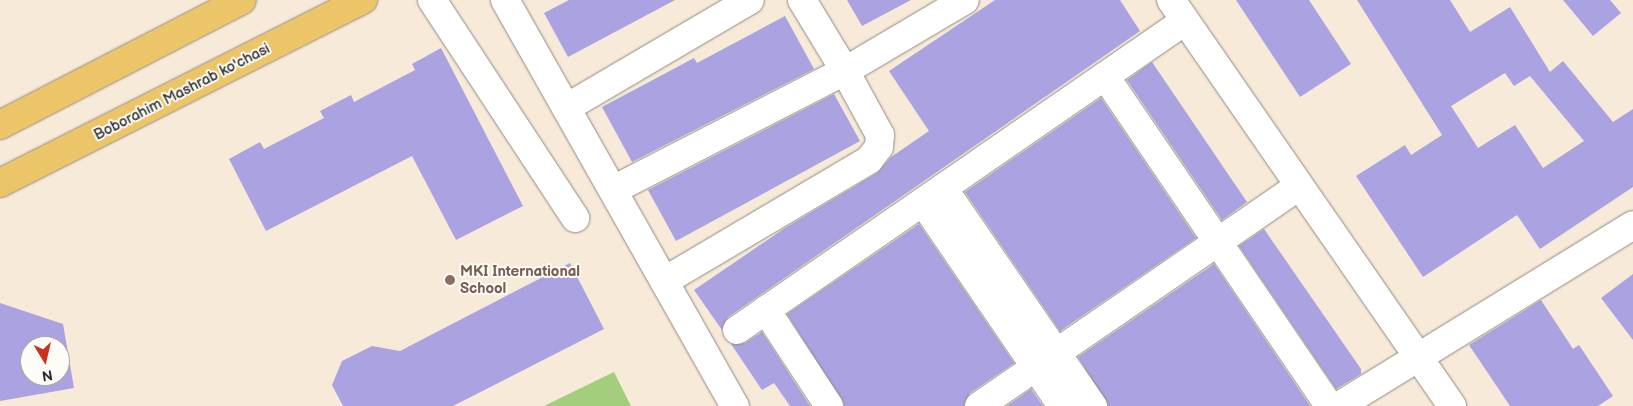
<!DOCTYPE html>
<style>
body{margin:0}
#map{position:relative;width:1633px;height:406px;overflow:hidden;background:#f7ead8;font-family:"Balsamiq Sans",sans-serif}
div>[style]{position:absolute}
.green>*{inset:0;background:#a3ce7b}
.building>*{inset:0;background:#aaa2e1}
.roads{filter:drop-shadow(0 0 1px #918a82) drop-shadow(0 0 1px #918a82)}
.minor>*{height:28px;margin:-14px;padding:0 14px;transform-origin:14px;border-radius:14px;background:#fff}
.major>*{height:28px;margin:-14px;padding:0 14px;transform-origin:14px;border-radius:14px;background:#edc569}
.dots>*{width:14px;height:14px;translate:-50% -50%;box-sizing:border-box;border:2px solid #fdfcf7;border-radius:50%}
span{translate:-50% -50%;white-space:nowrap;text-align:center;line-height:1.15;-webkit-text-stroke:4px #fdfcf7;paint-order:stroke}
.street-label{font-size:15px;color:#2b2b2b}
.education-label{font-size:15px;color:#785e54;font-weight:700}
.left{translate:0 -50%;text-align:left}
.north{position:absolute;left:20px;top:336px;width:50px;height:50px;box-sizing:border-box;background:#fdfcf7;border:1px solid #a9a8a5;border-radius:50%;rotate:171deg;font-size:14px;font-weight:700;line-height:20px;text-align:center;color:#2b2b2b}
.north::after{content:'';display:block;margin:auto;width:18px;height:22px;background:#c8321e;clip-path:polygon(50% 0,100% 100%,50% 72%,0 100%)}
</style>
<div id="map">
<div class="green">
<div style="clip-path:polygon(614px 372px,631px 406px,544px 406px)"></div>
</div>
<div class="building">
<div style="clip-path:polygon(569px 0,675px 0,568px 57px,544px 13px)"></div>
<div style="clip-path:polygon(847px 0,911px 0,862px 26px)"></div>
<div style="clip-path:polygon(995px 0,1120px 0,1140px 31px,728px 317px,722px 330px,694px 290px,785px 228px,877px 173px,891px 157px,929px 131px,889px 71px)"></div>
<div style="clip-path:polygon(1236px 0,1309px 0,1351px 64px,1300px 97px)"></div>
<div style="clip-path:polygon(evenodd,1357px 0,1450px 0,1470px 32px,1510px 7px,1550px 72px,1563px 61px,1613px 122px,1633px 109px,1633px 187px,1540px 249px,1517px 215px,1423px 277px,1356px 176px,1405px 145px,1411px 155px,1442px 135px,1357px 0,1505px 73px,1514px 86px,1530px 76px,1584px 141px,1543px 168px,1515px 125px,1478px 148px,1451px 106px,1505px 73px)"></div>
<div style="clip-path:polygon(1563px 0,1610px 0,1621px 13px,1593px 36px)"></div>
<div style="clip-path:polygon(785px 16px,814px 69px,632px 162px,602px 107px,694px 58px,697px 63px)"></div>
<div style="clip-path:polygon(441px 48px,523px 206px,456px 240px,412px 156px,266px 231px,229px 159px,260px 142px,264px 149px,324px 118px,320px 111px,351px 95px,354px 102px,415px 70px,412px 64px)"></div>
<div style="clip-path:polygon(1152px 62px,1247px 202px,1222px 220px,1127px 80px)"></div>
<div style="clip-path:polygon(834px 94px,860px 141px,676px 241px,648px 190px)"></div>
<div style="clip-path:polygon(1101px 98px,1196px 238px,1060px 331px,965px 192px)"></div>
<div style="clip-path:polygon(919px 224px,1014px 363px,970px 393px,964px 406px,844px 406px,787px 314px)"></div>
<div style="clip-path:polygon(1264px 229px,1361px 369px,1361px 374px,1336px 389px,1239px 246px)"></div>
<div style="clip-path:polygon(570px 263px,604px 329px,453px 406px,343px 406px,332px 385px,342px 361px,372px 346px,400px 351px)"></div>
<div style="clip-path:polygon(1214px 264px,1310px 406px,1108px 406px,1078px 357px)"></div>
<div style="clip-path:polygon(1633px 274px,1633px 340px,1601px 298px)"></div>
<div style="clip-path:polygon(1541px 300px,1573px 349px,1579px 345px,1613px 396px,1598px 406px,1510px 406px,1469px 345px)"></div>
<div style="clip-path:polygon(evenodd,0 303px,63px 324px,74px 388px,0 401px,0 303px,30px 346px,60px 346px,60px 376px,30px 376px,30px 346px)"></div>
<div style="clip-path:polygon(762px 332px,810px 406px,790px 406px,774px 383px,762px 390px,731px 344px,745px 343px)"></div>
<div style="clip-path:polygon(1031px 389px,1043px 406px,1007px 406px)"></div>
</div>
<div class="roads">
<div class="minor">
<div style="left:432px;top:0;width:261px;rotate:56.7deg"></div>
<div style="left:505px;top:0;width:467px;rotate:60.5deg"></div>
<div style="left:802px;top:0;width:83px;rotate:58.8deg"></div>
<div style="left:845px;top:71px;width:139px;rotate:-30.6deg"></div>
<div style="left:1171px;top:0;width:494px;rotate:55.3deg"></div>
<div style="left:1105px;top:76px;width:399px;rotate:55.8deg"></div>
<div style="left:566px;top:108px;width:213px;rotate:-30.4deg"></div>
<div style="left:943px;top:188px;width:265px;rotate:55.5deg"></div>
<div style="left:613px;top:190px;width:261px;rotate:-27.2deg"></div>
<div style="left:845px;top:71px;width:73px;rotate:61.3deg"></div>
<div style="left:880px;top:135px;width:12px;rotate:95deg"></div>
<div style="left:879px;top:147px;width:16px;rotate:128deg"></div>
<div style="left:869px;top:160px;width:238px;rotate:149.4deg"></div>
<div style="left:923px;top:202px;width:247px;rotate:55.7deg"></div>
<div style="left:766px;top:310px;width:115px;rotate:56.7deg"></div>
<div style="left:737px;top:330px;width:544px;rotate:-34.6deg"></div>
<div style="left:979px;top:406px;width:387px;rotate:-34.5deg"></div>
<div style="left:1339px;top:406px;width:345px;rotate:-31.6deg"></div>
</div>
<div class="major">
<div style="left:0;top:125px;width:272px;rotate:-27.3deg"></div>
<div style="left:0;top:183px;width:407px;rotate:-26.8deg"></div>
</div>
</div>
<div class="dots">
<div style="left:450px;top:280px;background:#8d6e63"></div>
</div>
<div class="street-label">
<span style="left:182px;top:92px;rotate:-27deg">Boborahim Mashrab ko'chasi</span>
</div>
<div class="education-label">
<span class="left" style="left:460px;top:280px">MKI International<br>School</span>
</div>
<div class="north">N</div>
</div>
